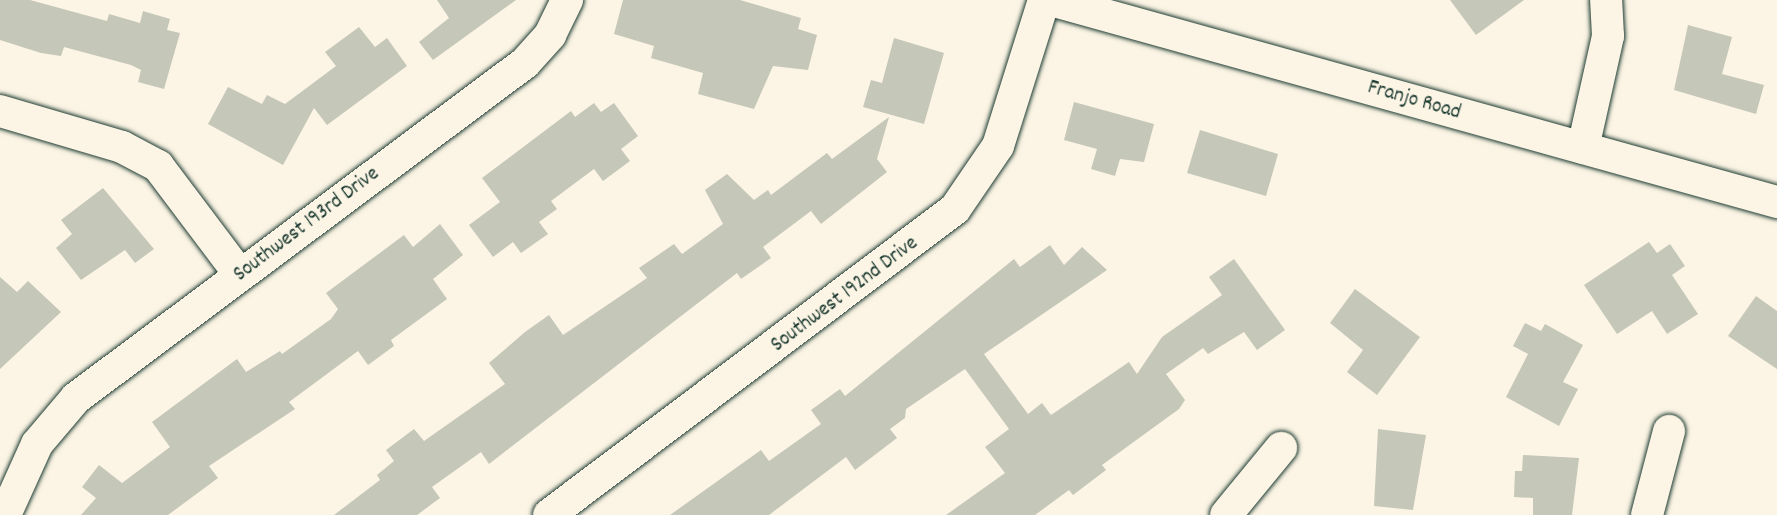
<!DOCTYPE html>
<style>
body{margin:0}
#map{position:relative;width:1777px;height:515px;overflow:hidden;background:#fcf5e5;font-family:Dekko,sans-serif}
div>[style]{position:absolute}
.building>*{inset:0;background:#c5c7b9}
.roads{filter:drop-shadow(0 0 2px #1f3d34) drop-shadow(0 0 2px #1f3d34)}
.minor>*{height:32px;margin:-16px;padding:0 16px;transform-origin:16px;border-radius:16px;background:#fcf5e5}
span{translate:-50% -50%;white-space:nowrap;text-align:center;line-height:1.15;-webkit-text-stroke:6px #fcf5e5;paint-order:stroke}
.street-label{font-size:21px;color:#1f3d34}
</style>
<div id="map">
<div class="building">
<div style="clip-path:polygon(0 0,30px 0,107px 21px,109px 14px,140px 23px,143px 11px,170px 19px,167px 30px,180px 33px,164px 89px,138px 82px,141px 70px,131px 65px,64px 47px,61px 56px,41px 53px,0 40px)"></div>
<div style="clip-path:polygon(437px 0,516px 0,433px 60px,419px 42px,449px 18px)"></div>
<div style="clip-path:polygon(623px 0,740px 0,801px 18px,798px 29px,817px 35px,808px 70px,773px 66px,754px 109px,698px 94px,703px 73px,651px 58px,654px 46px,614px 34px)"></div>
<div style="clip-path:polygon(1450px 0,1524px 0,1476px 35px)"></div>
<div style="clip-path:polygon(1688px 25px,1732px 37px,1722px 74px,1764px 85px,1756px 114px,1674px 90px)"></div>
<div style="clip-path:polygon(359px 27px,375px 47px,387px 38px,407px 66px,327px 125px,314px 108px,283px 165px,208px 124px,228px 87px,262px 104px,267px 95px,285px 104px,336px 66px,325px 52px)"></div>
<div style="clip-path:polygon(894px 38px,944px 53px,924px 124px,863px 107px,871px 80px,882px 83px)"></div>
<div style="clip-path:polygon(1074px 102px,1154px 124px,1144px 162px,1120px 159px,1115px 176px,1091px 169px,1097px 149px,1064px 140px)"></div>
<div style="clip-path:polygon(594px 103px,601px 112px,614px 103px,638px 136px,621px 149px,630px 161px,603px 181px,594px 169px,551px 201px,557px 209px,539px 222px,548px 234px,521px 253px,513px 242px,493px 257px,469px 225px,500px 202px,482px 178px,571px 111px,575px 117px)"></div>
<div style="clip-path:polygon(889px 117px,877px 159px,887px 172px,821px 224px,811px 211px,763px 247px,771px 258px,741px 279px,737px 273px,489px 464px,481px 452px,432px 487px,440px 498px,417px 515px,334px 515px,380px 480px,377px 475px,394px 461px,386px 450px,414px 429px,424px 441px,505px 384px,489px 363px,525px 332px,549px 315px,563px 335px,647px 278px,639px 268px,674px 244px,682px 254px,723px 224px,705px 190px,727px 174px,754px 200px,768px 190px,771px 195px,827px 153px,832px 159px)"></div>
<div style="clip-path:polygon(1200px 130px,1278px 154px,1266px 196px,1187px 173px)"></div>
<div style="clip-path:polygon(103px 188px,154px 249px,135px 263px,125px 250px,81px 280px,56px 248px,72px 234px,61px 220px)"></div>
<div style="clip-path:polygon(440px 224px,463px 255px,433px 279px,447px 299px,391px 340px,394px 346px,368px 365px,358px 351px,289px 402px,295px 409px,209px 466px,218px 478px,168px 515px,81px 515px,96px 498px,82px 487px,99px 465px,122px 483px,170px 447px,152px 422px,237px 359px,246px 372px,280px 351px,282px 354px,331px 319px,338px 309px,326px 293px,404px 235px,413px 247px)"></div>
<div style="clip-path:polygon(1649px 242px,1657px 253px,1670px 244px,1685px 266px,1672px 275px,1698px 314px,1667px 334px,1652px 311px,1617px 334px,1584px 285px)"></div>
<div style="clip-path:polygon(1050px 245px,1064px 265px,1082px 247px,1107px 270px,984px 354px,1028px 414px,1042px 403px,1051px 415px,1129px 362px,1137px 374px,1162px 337px,1222px 295px,1209px 277px,1234px 259px,1285px 330px,1257px 350px,1244px 332px,1208px 354px,1203px 348px,1166px 374px,1185px 400px,1179px 409px,1102px 465px,1106px 470px,1073px 495px,1069px 490px,1035px 515px,946px 515px,1005px 473px,985px 447px,1009px 429px,965px 369px,906px 409px,905px 418px,890px 429px,897px 438px,855px 470px,846px 457px,769px 515px,670px 515px,761px 450px,769px 461px,821px 424px,811px 410px,840px 389px,845px 396px,1014px 259px,1020px 267px)"></div>
<div style="clip-path:polygon(0 277px,17px 292px,28px 281px,61px 312px,0 369px)"></div>
<div style="clip-path:polygon(1355px 289px,1420px 337px,1377px 395px,1347px 372px,1363px 350px,1330px 323px)"></div>
<div style="clip-path:polygon(1756px 296px,1777px 311px,1777px 369px,1728px 336px)"></div>
<div style="clip-path:polygon(1525px 323px,1541px 331px,1545px 324px,1583px 345px,1563px 382px,1578px 389px,1559px 426px,1506px 397px,1528px 354px,1513px 346px)"></div>
<div style="clip-path:polygon(1378px 429px,1426px 435px,1413px 510px,1374px 506px)"></div>
<div style="clip-path:polygon(1523px 455px,1579px 458px,1572px 515px,1533px 515px,1533px 498px,1514px 497px,1515px 471px,1522px 471px)"></div>
</div>
<div class="roads">
<div class="minor">
<div style="left:1051px;top:0;width:754px;rotate:15.55deg"></div>
<div style="left:0;top:111px;width:127px;rotate:16.4deg"></div>
<div style="left:122px;top:147px;width:41px;rotate:27.8deg"></div>
<div style="left:158px;top:166px;width:136px;rotate:53deg"></div>
<div style="left:1583px;top:148px;width:115px;rotate:-77.4deg"></div>
<div style="left:1608px;top:36px;width:36px;rotate:-93deg"></div>
<div style="left:5px;top:515px;width:78px;rotate:-65.7deg"></div>
<div style="left:37px;top:444px;width:60px;rotate:-49.7deg"></div>
<div style="left:76px;top:398px;width:560px;rotate:-36.73deg"></div>
<div style="left:525px;top:63px;width:38px;rotate:-48deg"></div>
<div style="left:550px;top:35px;width:39px;rotate:-64deg"></div>
<div style="left:549px;top:515px;width:508px;rotate:-37.01deg"></div>
<div style="left:955px;top:209px;width:76px;rotate:-55.7deg"></div>
<div style="left:998px;top:146px;width:153px;rotate:-72.5deg"></div>
<div style="left:1226px;top:515px;width:87px;rotate:-50.6deg"></div>
<div style="left:1647px;top:515px;width:87px;rotate:-75.3deg"></div>
</div>
</div>
<div class="street-label">
<span style="left:1414px;top:101px;rotate:16deg">Franjo Road</span>
<span style="left:307px;top:225px;rotate:-37deg">Southwest 193rd Drive</span>
<span style="left:845px;top:295px;rotate:-37deg">Southwest 192nd Drive</span>
</div>
</div>
